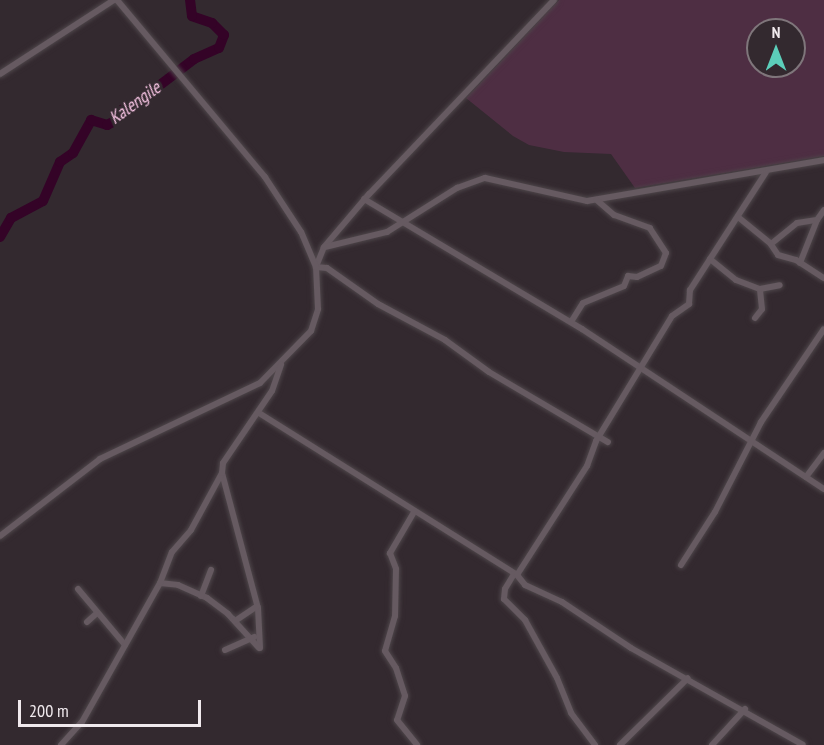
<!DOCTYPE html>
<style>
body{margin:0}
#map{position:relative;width:824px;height:745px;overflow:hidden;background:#33292f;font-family:"PT Sans Narrow",sans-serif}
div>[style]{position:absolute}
.green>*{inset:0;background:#4e2e43}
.river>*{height:10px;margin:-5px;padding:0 5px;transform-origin:5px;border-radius:5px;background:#340327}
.roads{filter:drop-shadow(0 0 2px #4e464a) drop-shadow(0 0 2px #4e464a)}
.minor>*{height:6px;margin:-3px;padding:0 3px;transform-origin:3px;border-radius:3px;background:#665a61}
span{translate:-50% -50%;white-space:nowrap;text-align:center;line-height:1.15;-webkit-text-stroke:6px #33292f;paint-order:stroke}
.water-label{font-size:18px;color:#f9c5e5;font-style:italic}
.north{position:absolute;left:746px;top:18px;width:60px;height:60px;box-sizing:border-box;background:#33292f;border:2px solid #7f767b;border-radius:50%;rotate:0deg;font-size:16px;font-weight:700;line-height:24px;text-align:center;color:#f0e9ed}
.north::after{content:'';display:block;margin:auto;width:21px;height:27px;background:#5cceba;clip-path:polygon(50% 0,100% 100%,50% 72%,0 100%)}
.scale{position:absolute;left:18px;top:700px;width:183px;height:27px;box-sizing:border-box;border:3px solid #f0e9ed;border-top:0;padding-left:8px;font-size:18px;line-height:21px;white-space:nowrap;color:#f0e9ed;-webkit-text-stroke:4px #33292f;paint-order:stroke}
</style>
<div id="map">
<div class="green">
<div style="clip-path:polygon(evenodd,559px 0,824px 0,824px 156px,635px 188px,611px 154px,564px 152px,529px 145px,513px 136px,466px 98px,559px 0,758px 30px,794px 30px,794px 66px,758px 66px,758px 30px)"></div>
</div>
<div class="river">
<div style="left:0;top:237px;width:22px;rotate:-60deg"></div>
<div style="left:11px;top:218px;width:36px;rotate:-28deg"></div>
<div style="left:43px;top:201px;width:43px;rotate:-66.4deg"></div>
<div style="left:60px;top:162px;width:16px;rotate:-35deg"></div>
<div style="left:73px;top:153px;width:38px;rotate:-61deg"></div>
<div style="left:91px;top:120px;width:17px;rotate:17deg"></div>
<div style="left:107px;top:125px;width:11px;rotate:-27deg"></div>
<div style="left:117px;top:120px;width:11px;rotate:-68deg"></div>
<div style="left:121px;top:110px;width:15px;rotate:-23deg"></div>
<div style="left:135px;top:104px;width:74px;rotate:-37.3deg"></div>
<div style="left:194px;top:59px;width:27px;rotate:-24deg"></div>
<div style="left:219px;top:48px;width:14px;rotate:-69deg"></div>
<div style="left:224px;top:35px;width:17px;rotate:-135deg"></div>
<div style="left:212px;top:23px;width:21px;rotate:-161deg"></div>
<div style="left:192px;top:16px;width:16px;rotate:-97deg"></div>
</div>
<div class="roads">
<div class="minor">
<div style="left:554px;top:0;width:268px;rotate:133.6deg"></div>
<div style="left:369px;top:194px;width:70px;rotate:130.3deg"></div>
<div style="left:324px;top:247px;width:22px;rotate:112deg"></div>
<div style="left:316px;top:267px;width:11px;rotate:5deg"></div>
<div style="left:327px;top:268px;width:62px;rotate:35.2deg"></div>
<div style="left:378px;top:304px;width:76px;rotate:28.2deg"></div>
<div style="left:445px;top:340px;width:54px;rotate:36deg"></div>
<div style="left:489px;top:372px;width:138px;rotate:30.5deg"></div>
<div style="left:0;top:74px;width:136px;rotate:-33deg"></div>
<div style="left:364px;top:199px;width:254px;rotate:30.8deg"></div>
<div style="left:582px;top:329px;width:290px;rotate:33.5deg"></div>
<div style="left:738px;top:217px;width:41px;rotate:39.1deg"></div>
<div style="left:770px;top:243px;width:14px;rotate:56deg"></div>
<div style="left:778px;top:255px;width:19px;rotate:16deg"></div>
<div style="left:796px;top:260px;width:33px;rotate:33deg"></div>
<div style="left:771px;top:244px;width:33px;rotate:-39deg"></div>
<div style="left:797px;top:223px;width:20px;rotate:-9deg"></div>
<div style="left:817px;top:220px;width:12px;rotate:-55deg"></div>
<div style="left:325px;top:247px;width:64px;rotate:-13.6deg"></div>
<div style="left:387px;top:232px;width:83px;rotate:-32.2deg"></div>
<div style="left:457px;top:188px;width:30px;rotate:-20deg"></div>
<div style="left:485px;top:178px;width:105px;rotate:12.7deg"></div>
<div style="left:587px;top:201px;width:241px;rotate:-9.8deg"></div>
<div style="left:710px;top:259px;width:33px;rotate:39deg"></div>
<div style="left:736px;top:280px;width:26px;rotate:21deg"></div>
<div style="left:800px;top:263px;width:46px;rotate:-68.4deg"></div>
<div style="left:755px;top:318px;width:11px;rotate:-52deg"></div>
<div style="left:762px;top:309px;width:20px;rotate:-96deg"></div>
<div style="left:760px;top:289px;width:20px;rotate:-11deg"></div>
<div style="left:571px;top:322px;width:22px;rotate:-58deg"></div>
<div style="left:583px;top:303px;width:44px;rotate:-22.5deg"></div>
<div style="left:624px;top:286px;width:11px;rotate:-68deg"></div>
<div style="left:628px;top:276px;width:9px;rotate:6deg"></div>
<div style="left:637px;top:277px;width:26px;rotate:-25deg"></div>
<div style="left:661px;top:266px;width:14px;rotate:-69deg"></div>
<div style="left:666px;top:253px;width:30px;rotate:-123deg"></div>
<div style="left:650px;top:228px;width:38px;rotate:-160deg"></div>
<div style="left:614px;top:215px;width:23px;rotate:-139deg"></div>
<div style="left:259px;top:413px;width:305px;rotate:32.1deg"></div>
<div style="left:517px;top:575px;width:13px;rotate:51deg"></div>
<div style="left:525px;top:585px;width:41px;rotate:24.7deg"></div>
<div style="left:562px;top:602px;width:83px;rotate:33.7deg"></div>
<div style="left:631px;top:648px;width:197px;rotate:29.4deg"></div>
<div style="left:222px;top:473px;width:140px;rotate:75.1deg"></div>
<div style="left:258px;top:608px;width:40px;rotate:87.1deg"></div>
<div style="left:806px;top:477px;width:30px;rotate:-53deg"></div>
<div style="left:414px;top:512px;width:48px;rotate:120.3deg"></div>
<div style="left:390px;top:553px;width:17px;rotate:69deg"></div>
<div style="left:396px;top:569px;width:47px;rotate:91.2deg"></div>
<div style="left:395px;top:616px;width:36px;rotate:106deg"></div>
<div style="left:385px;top:651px;width:20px;rotate:57deg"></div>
<div style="left:396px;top:668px;width:29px;rotate:72deg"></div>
<div style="left:405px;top:696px;width:25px;rotate:108deg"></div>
<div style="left:397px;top:720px;width:32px;rotate:51deg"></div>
<div style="left:0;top:536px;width:126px;rotate:-37.6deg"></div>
<div style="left:100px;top:459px;width:177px;rotate:-25.4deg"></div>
<div style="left:260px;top:383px;width:73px;rotate:-45.6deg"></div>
<div style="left:311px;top:331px;width:23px;rotate:-72deg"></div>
<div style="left:318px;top:309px;width:42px;rotate:-92.7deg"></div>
<div style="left:316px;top:267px;width:38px;rotate:-113deg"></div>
<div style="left:301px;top:232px;width:66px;rotate:-123.2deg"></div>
<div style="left:265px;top:177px;width:231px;rotate:-129.9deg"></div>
<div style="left:681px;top:565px;width:63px;rotate:-57.3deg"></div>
<div style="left:715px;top:512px;width:101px;rotate:-62.9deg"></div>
<div style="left:761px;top:422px;width:112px;rotate:-55.9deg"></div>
<div style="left:514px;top:574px;width:17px;rotate:121deg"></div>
<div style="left:505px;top:589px;width:10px;rotate:96deg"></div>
<div style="left:504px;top:599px;width:30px;rotate:45deg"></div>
<div style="left:525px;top:620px;width:66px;rotate:61.1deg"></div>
<div style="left:557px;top:678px;width:38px;rotate:68deg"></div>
<div style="left:571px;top:713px;width:40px;rotate:53deg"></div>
<div style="left:517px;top:575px;width:130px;rotate:-57.3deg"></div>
<div style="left:587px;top:466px;width:27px;rotate:-70deg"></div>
<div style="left:596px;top:441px;width:146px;rotate:-58.7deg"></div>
<div style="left:672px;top:316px;width:21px;rotate:-35deg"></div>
<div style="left:689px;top:304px;width:14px;rotate:-86deg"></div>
<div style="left:690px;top:290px;width:140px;rotate:-57.2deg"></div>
<div style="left:160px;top:583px;width:18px;rotate:6deg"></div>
<div style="left:178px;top:585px;width:32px;rotate:24deg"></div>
<div style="left:207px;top:598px;width:26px;rotate:37deg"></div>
<div style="left:228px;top:614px;width:46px;rotate:47.6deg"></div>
<div style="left:78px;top:589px;width:73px;rotate:50deg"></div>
<div style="left:201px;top:596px;width:28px;rotate:-69deg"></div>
<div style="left:233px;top:619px;width:3px;rotate:45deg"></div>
<div style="left:235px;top:621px;width:27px;rotate:-34deg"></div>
<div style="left:87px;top:622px;width:12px;rotate:-42deg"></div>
<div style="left:225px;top:650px;width:32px;rotate:-24deg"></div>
<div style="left:61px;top:745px;width:31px;rotate:-48deg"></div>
<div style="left:82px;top:722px;width:159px;rotate:-60.7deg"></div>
<div style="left:160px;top:583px;width:33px;rotate:-69deg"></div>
<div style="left:172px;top:552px;width:29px;rotate:-49deg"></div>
<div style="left:191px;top:530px;width:65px;rotate:-61.5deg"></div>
<div style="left:222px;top:473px;width:10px;rotate:-84deg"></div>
<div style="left:223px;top:463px;width:87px;rotate:-55.8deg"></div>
<div style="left:272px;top:391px;width:28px;rotate:-71deg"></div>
<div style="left:620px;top:745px;width:95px;rotate:-44.6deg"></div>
<div style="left:712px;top:745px;width:49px;rotate:-47.5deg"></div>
</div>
</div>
<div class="water-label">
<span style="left:135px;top:103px;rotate:-36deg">Kalengile</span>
</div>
<div class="north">N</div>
<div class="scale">200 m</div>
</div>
